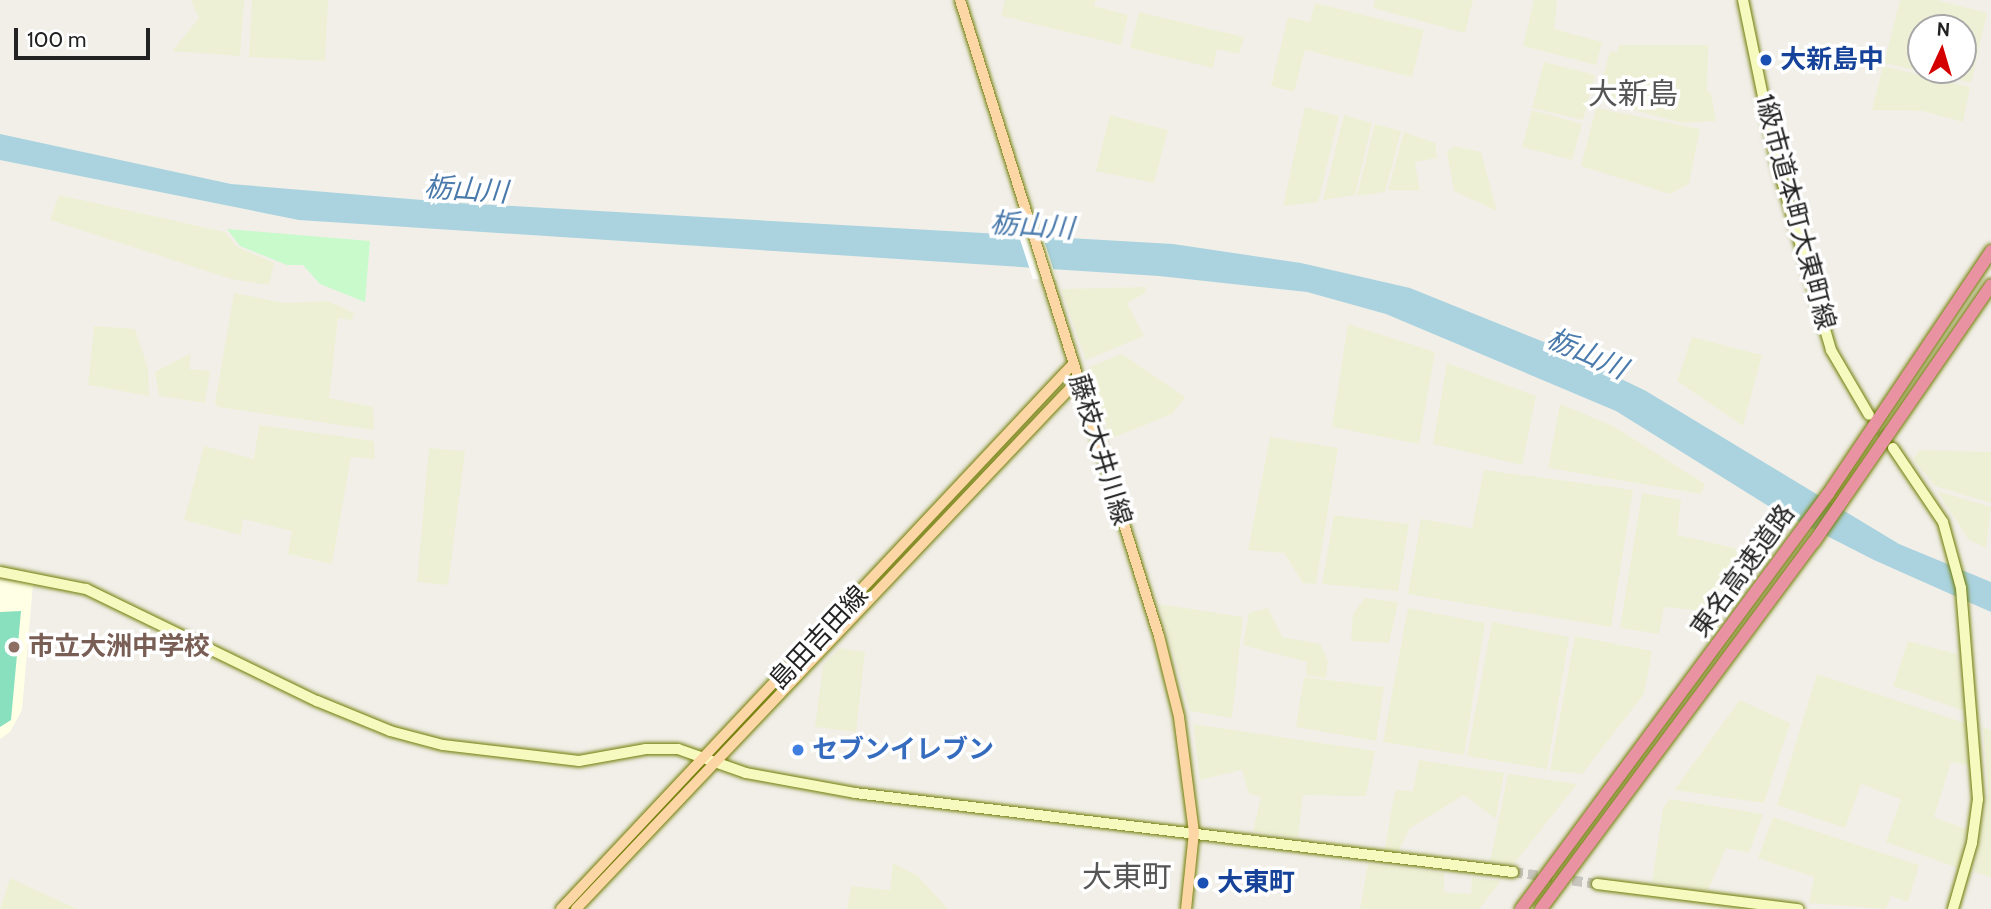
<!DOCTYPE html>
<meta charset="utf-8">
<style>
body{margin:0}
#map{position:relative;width:1991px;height:909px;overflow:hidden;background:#f2efe9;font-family:Cabin,"Noto Sans JP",sans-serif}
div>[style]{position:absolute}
.education>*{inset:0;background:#ffffe5}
.farmland>*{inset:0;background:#eef0d5}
.park>*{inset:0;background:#c8facc}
.pitch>*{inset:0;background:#88e0be}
.water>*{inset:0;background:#aad3df}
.pier>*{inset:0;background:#fff}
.secondary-tunnel>*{height:10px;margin-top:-5px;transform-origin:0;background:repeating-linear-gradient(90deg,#c8c6c1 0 10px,transparent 0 15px)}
.roads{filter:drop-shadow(0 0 2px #707d05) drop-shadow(0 0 2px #707d05)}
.secondary>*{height:10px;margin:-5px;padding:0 5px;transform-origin:5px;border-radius:5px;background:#f7fabf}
.primary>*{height:10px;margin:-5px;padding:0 5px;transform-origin:5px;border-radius:5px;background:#fcd6a4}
.highway>*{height:12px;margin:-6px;padding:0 6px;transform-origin:6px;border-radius:6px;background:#e892a2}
.dots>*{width:19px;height:19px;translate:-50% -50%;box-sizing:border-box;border:4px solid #fff;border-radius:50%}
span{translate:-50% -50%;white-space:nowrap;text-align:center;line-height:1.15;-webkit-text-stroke:7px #fff;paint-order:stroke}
.transit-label{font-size:26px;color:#164399;font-weight:700}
.left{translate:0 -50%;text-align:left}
.street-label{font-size:26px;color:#222}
.education-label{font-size:26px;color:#785e54;font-weight:700}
.shop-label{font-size:26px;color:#366cbe;font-weight:700}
.water-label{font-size:28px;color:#4a7aab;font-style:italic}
.quarter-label{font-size:30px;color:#555}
.north{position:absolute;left:1907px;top:14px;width:70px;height:70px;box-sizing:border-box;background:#fff;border:2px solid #a7a7a7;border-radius:50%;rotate:4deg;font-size:19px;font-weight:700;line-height:28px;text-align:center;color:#222}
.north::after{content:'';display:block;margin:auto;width:24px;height:32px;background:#d40000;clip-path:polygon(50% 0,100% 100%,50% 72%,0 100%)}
.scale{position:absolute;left:14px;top:28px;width:136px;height:32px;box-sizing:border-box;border:4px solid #222;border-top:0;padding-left:9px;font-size:21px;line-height:24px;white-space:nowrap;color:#222;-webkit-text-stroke:5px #fff;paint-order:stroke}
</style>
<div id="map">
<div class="education">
<div style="clip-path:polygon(0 580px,33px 584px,22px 710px,10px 732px,0 739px)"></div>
</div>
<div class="farmland">
<div style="clip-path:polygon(191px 0,244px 0,240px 56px,172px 51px,199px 18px)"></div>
<div style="clip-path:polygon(252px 0,328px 0,325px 61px,249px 57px)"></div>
<div style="clip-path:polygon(1005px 0,1095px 0,1094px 6px,1128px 15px,1121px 45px,1001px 16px)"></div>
<div style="clip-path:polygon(1375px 0,1473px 0,1465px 33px,1373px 8px)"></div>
<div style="clip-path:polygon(1534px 0,1557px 0,1554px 29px,1602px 42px,1596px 65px,1523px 46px)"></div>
<div style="clip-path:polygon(evenodd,1900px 0,1937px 0,1987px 13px,1971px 83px,1884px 63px,1900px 0,1921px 28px,1963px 28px,1963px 70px,1921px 70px,1921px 28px)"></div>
<div style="clip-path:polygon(1315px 3px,1424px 30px,1412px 77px,1305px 50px,1294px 92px,1271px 86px,1288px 17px,1310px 22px)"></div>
<div style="clip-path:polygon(1139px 12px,1244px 37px,1239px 54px,1217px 49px,1213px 68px,1130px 48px)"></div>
<div style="clip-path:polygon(1619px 45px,1708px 45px,1707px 92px,1711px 93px,1716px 121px,1682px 123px,1597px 100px,1610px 51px,1617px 52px)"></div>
<div style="clip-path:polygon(1544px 62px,1595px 75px,1583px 120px,1532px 108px)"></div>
<div style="clip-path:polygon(1883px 66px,1970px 87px,1963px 122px,1923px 111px,1872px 110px)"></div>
<div style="clip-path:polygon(1305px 107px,1339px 116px,1318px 202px,1283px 206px)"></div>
<div style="clip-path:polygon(1596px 108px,1700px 129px,1689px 184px,1670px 194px,1581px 166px)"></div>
<div style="clip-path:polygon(1532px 110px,1582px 124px,1572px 160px,1522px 147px)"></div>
<div style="clip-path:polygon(1110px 115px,1168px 130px,1154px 183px,1096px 171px)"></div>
<div style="clip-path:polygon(1344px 115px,1372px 123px,1355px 195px,1323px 200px)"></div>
<div style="clip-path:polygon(1375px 124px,1401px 131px,1385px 192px,1357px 196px)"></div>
<div style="clip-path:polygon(1404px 132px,1435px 143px,1437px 158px,1415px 162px,1420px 191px,1388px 190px)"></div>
<div style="clip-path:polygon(1454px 146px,1481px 152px,1497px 211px,1454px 191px,1447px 152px)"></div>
<div style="clip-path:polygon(59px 195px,225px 232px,237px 247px,274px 263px,269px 285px,231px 279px,50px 220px)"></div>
<div style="clip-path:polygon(1146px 287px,1145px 293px,1127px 303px,1144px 336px,1086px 360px,1061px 289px)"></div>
<div style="clip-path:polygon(234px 293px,285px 303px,328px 301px,354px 313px,352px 320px,338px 318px,329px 398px,373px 407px,374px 430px,218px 407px,215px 403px)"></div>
<div style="clip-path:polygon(1348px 324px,1435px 352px,1419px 444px,1332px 427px)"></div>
<div style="clip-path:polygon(94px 326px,135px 329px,148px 368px,149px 396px,88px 385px)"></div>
<div style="clip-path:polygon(1692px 337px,1762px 355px,1743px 426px,1677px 381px)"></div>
<div style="clip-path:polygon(191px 353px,189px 369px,210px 371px,205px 403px,159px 396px,155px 372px)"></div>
<div style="clip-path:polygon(1122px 354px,1185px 397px,1172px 414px,1110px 439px,1089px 367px)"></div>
<div style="clip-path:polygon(1447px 363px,1536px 396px,1522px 465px,1433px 444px)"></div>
<div style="clip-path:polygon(1560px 404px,1613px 426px,1705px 484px,1701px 494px,1548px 468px)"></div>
<div style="clip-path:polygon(259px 425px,374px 441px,375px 459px,351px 457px,332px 564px,288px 554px,292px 531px,243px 519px,241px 535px,184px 520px,204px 446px,254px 459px)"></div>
<div style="clip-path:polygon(1270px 437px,1338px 448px,1316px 584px,1303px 583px,1284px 553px,1248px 550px)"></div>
<div style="clip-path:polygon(429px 448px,465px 451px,448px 585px,417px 582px)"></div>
<div style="clip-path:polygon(1919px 450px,1991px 452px,1991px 503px,1935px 486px,1913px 459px)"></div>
<div style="clip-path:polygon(1484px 470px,1633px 490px,1611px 627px,1408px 594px,1421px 519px,1472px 528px)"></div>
<div style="clip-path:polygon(1937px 491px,1991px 507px,1986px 548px,1969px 540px)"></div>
<div style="clip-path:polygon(1642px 493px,1681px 500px,1677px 535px,1748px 551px,1705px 611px,1664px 607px,1659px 634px,1620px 628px)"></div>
<div style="clip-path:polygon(1334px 515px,1409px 524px,1398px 591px,1322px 584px)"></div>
<div style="clip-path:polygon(1365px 598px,1398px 602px,1389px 643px,1351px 641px,1353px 614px)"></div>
<div style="clip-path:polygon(1159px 604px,1243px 617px,1232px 718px,1190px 711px)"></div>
<div style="clip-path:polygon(1268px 608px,1282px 637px,1320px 644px,1328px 661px,1326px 678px,1306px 675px,1307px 662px,1243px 645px,1249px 613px)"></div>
<div style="clip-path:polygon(1408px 608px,1485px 623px,1464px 755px,1383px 742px)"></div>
<div style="clip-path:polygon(1492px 622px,1569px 637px,1547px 769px,1467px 756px)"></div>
<div style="clip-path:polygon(1575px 636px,1652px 651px,1644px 694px,1582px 774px,1550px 770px)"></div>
<div style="clip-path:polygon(1908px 641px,1957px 654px,1964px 711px,1893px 686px)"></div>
<div style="clip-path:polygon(840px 648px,865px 652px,856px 732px,815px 727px,823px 665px)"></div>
<div style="clip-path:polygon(1817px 674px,1965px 723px,1968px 765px,1951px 762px,1934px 817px,1966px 829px,1958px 868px,1886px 842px,1901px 799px,1861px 784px,1845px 828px,1777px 805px)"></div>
<div style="clip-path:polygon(1304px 677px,1384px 687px,1376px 741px,1296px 727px)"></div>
<div style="clip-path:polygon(1740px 700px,1790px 723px,1764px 803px,1674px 790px)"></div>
<div style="clip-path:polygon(1193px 724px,1375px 751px,1366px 796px,1303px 795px,1298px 838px,1253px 831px,1261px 797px,1249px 794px,1242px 770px,1200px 780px)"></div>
<div style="clip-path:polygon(1983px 727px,1991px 730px,1991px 877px,1974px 872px,1988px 792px)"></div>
<div style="clip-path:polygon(1419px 760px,1504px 773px,1496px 819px,1464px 795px,1410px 828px,1396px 856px,1384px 853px,1395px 790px,1413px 791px)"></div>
<div style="clip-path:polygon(1508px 774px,1577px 784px,1514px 864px,1490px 862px)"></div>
<div style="clip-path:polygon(1670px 799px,1763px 814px,1749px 853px,1726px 848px,1708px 890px,1652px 882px,1663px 808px)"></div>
<div style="clip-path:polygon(1773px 817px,1919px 865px,1908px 902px,1891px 896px,1886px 909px,1809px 903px,1814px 877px,1758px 858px)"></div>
<div style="clip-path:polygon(893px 863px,918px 876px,948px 909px,847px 909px,851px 886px,890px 890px)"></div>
<div style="clip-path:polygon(1368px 864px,1444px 873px,1444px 892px,1471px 894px,1472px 878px,1501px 881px,1479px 909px,1360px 909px)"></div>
<div style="clip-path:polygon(10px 878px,77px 909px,0 909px)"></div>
</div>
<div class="park">
<div style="clip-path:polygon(227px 229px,370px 241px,365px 302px,320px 284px,303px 265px,287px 265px,240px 246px)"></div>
</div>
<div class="pitch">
<div style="clip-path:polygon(21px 611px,11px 720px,0 727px,0 612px)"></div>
</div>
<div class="water">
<div style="clip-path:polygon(0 134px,231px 184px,458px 203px,1173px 244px,1301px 263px,1410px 288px,1549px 344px,1646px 391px,1899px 544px,1991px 582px,1991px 612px,1874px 560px,1770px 507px,1616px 411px,1386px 314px,1307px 292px,1159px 276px,299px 220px,0 160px)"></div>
</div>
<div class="pier">
<div style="clip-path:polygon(1013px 218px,1037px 219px,1057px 280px,1033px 279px)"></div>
</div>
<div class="secondary-tunnel">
<div style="left:1871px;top:419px;width:36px;rotate:53deg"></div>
<div style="left:1513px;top:872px;width:85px;rotate:8.1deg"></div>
</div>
<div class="roads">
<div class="secondary">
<div style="left:1743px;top:0;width:167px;rotate:78.3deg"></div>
<div style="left:1777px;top:164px;width:194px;rotate:73.8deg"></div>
<div style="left:1831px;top:350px;width:75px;rotate:59.7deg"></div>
<div style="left:1893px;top:448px;width:89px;rotate:56deg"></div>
<div style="left:1943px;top:522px;width:68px;rotate:74.7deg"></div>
<div style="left:1961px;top:588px;width:212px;rotate:85.4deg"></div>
<div style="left:1978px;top:799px;width:44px;rotate:97.8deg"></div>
<div style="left:1972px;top:843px;width:69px;rotate:106.1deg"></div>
<div style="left:0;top:572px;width:88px;rotate:11.2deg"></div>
<div style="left:86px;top:589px;width:257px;rotate:25.9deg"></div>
<div style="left:317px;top:701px;width:79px;rotate:22.3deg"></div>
<div style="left:390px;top:731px;width:55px;rotate:14.8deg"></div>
<div style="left:443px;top:745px;width:137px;rotate:6.7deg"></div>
<div style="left:579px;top:761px;width:68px;rotate:-10.2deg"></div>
<div style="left:646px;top:749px;width:32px"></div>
<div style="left:678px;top:749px;width:72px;rotate:19.4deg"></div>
<div style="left:746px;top:773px;width:111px;rotate:10.4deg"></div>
<div style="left:855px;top:793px;width:663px;rotate:6.85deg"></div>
<div style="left:1597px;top:884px;width:203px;rotate:7.1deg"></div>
</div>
<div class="primary">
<div style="left:960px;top:0;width:666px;rotate:72.63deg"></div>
<div style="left:1159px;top:636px;width:83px;rotate:76.1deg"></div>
<div style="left:1179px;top:717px;width:116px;rotate:82.6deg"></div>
<div style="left:1194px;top:832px;width:77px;rotate:95.9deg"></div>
<div style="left:561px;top:909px;width:748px;rotate:-46.79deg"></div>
<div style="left:576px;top:909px;width:729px;rotate:-46.5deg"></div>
</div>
<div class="highway">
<div style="left:1521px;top:909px;width:516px;rotate:-53.51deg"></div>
<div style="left:1828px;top:494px;width:293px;rotate:-56.1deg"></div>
<div style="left:1541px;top:909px;width:457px;rotate:-53.4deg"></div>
<div style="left:1814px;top:542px;width:312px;rotate:-55.4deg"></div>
</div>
</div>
<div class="dots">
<div style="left:1766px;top:60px;background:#1a4fb4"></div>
<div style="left:14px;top:647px;background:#8d6e63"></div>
<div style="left:798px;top:750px;background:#3f7fe0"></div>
<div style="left:1203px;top:883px;background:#1a4fb4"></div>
</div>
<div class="transit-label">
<span class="left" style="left:1780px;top:60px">大新島中</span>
<span class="left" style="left:1217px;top:883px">大東町</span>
</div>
<div class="street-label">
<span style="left:1795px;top:212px;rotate:75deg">1級市道本町大東町線</span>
<span style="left:1100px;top:450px;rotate:73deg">藤枝大井川線</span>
<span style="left:1743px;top:571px;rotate:-54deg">東名高速道路</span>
<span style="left:819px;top:638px;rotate:-47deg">島田吉田線</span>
</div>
<div class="education-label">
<span class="left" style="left:28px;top:647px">市立大洲中学校</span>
</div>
<div class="shop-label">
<span class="left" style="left:812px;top:750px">セブンイレブン</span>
</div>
<div class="water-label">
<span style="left:466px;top:189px;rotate:4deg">栃山川</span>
<span style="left:1032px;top:225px;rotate:4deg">栃山川</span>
<span style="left:1587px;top:353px;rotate:24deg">栃山川</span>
</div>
<div class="quarter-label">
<span style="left:1633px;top:94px">大新島</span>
<span style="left:1127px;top:877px">大東町</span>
</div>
<div class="north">N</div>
<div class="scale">100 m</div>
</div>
